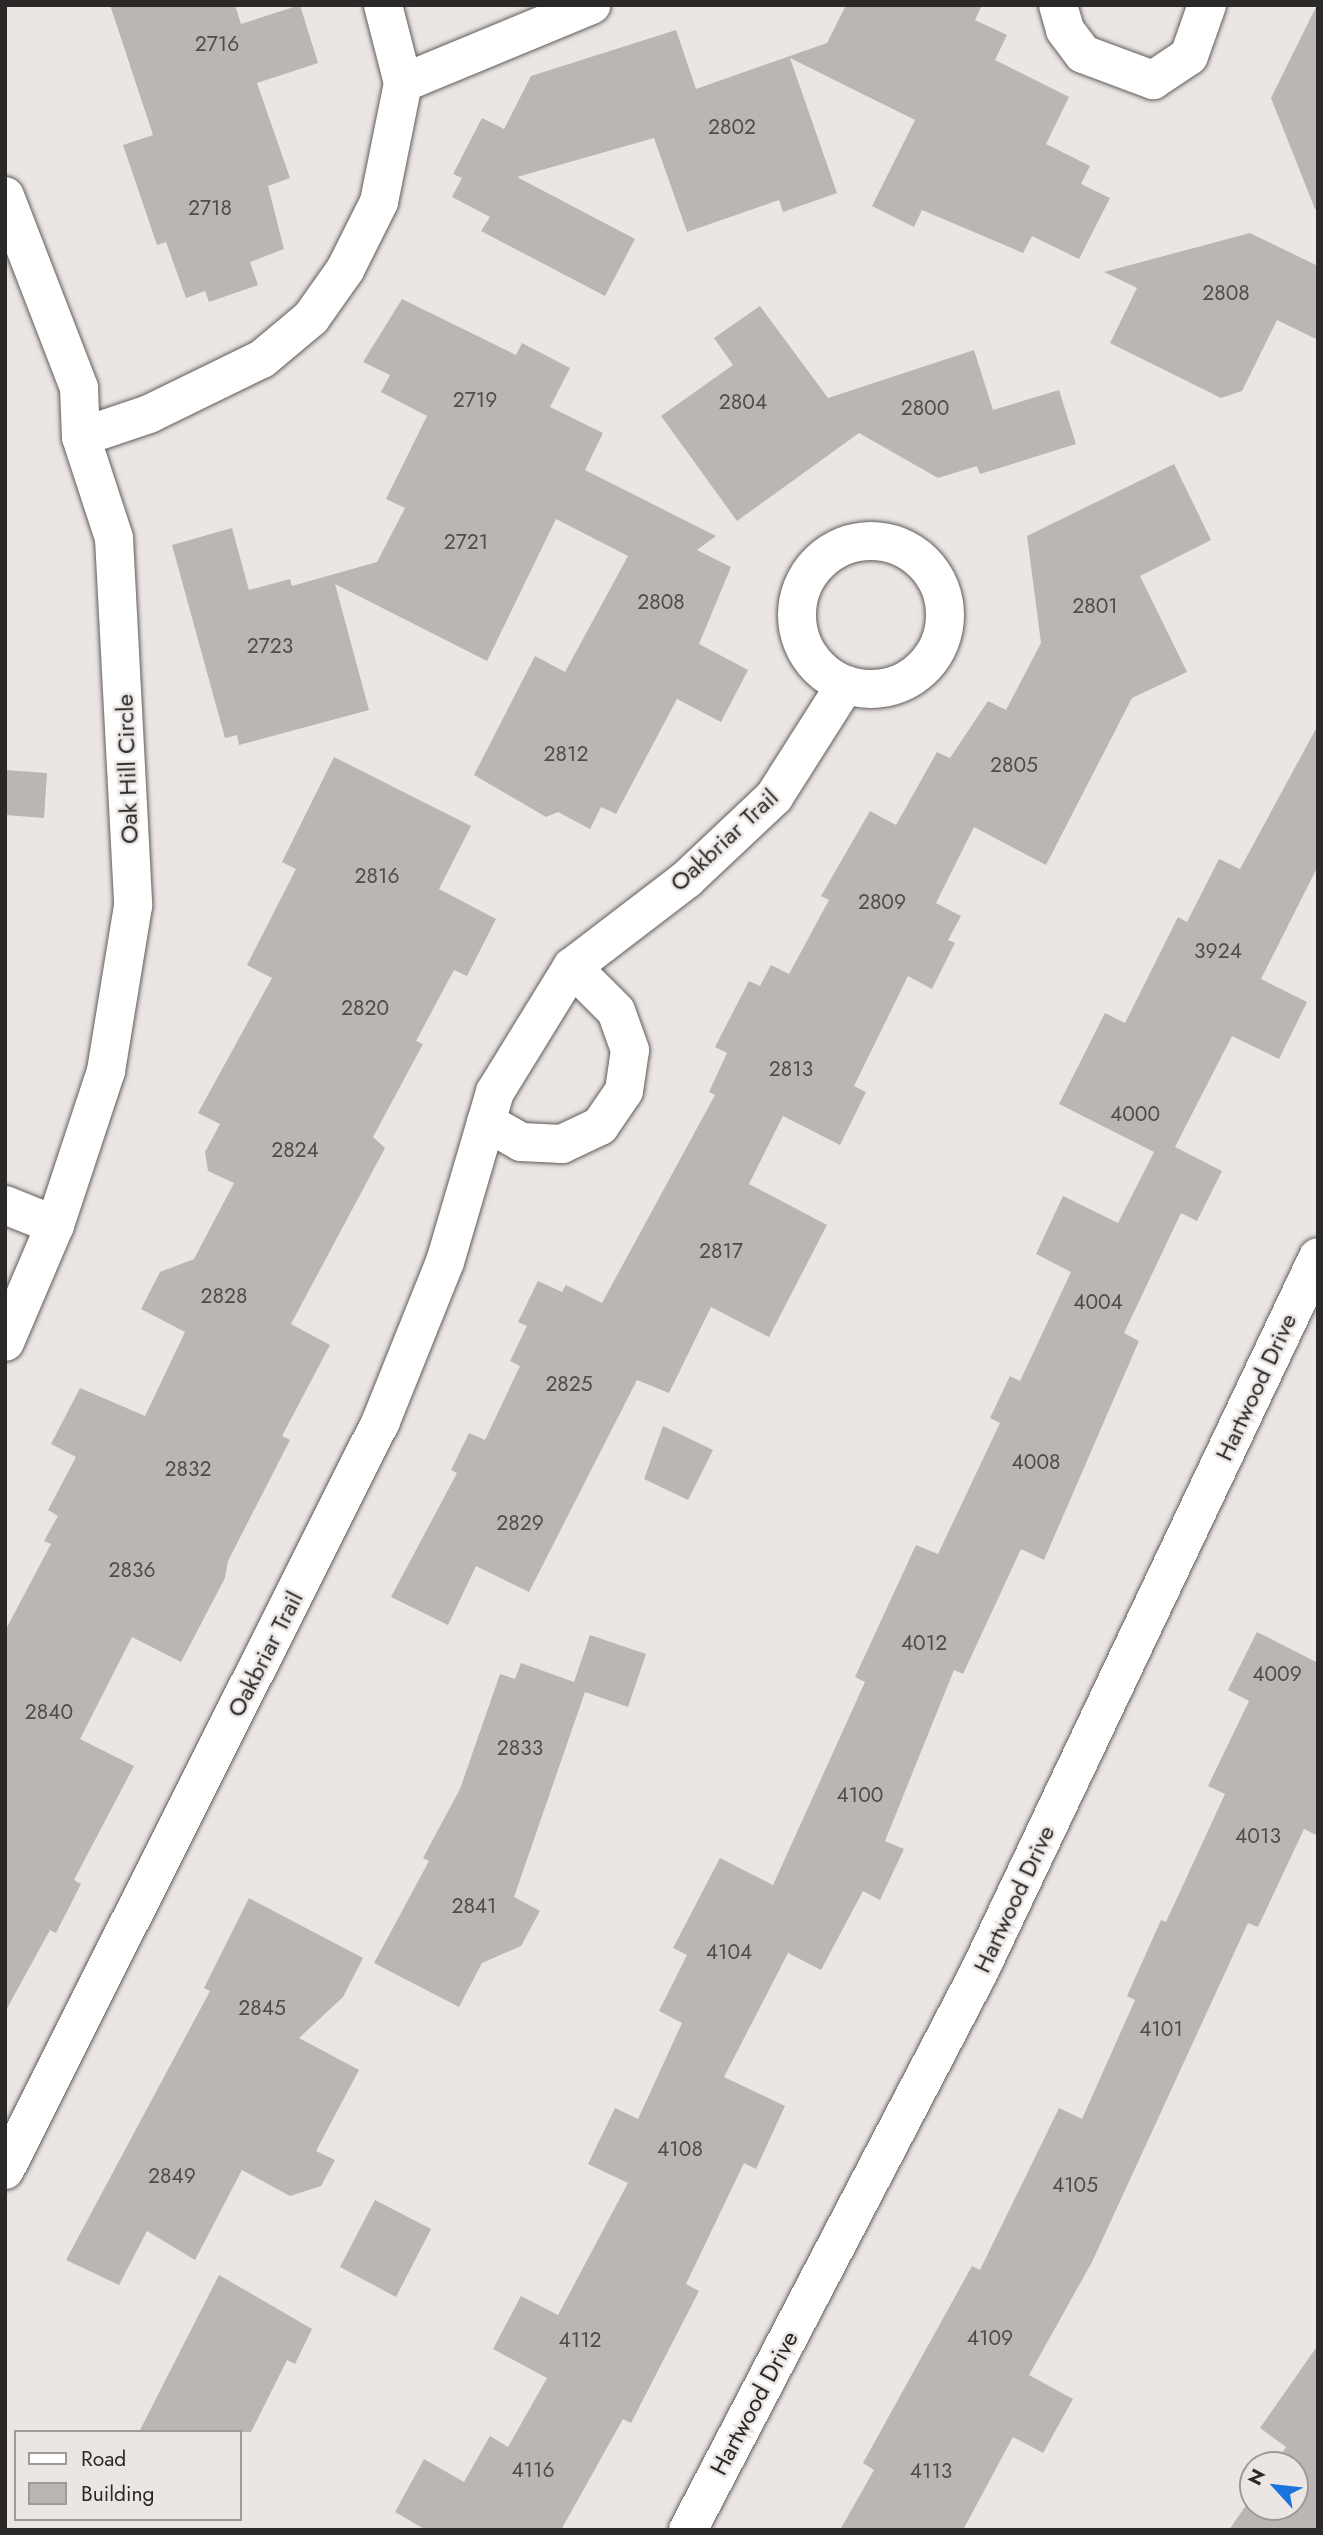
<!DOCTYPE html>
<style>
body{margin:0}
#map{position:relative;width:1323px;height:2535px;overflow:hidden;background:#ebe6e3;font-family:Jost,sans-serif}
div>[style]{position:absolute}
.building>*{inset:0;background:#bbb6b3}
.roads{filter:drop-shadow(0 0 2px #615d5b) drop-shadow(0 0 2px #615d5b)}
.minor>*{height:38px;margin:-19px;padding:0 19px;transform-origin:19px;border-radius:19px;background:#fff}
.minor>.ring{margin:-19px;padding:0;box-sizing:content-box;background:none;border:38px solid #fff;border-radius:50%}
span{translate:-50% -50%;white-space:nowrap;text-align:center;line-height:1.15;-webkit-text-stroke:5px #ebe6e3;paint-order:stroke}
.number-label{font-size:21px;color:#4f4c4b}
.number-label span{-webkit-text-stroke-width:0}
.street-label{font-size:24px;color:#2b2928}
.frame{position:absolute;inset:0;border:7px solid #2b2928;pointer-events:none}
.legend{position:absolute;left:14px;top:2430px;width:228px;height:91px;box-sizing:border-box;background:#ebe6e3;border:2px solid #9e9a98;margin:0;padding:9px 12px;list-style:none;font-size:21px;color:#2b2928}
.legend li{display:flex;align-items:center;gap:14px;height:35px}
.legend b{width:35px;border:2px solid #9e9a98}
.north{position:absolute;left:1239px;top:2451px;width:70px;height:70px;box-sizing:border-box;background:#ebe6e3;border:2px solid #9e9a98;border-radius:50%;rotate:297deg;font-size:19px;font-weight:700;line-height:28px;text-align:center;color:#2b2928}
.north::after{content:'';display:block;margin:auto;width:24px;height:32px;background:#1b74dd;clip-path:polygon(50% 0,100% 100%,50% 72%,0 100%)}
</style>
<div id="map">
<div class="building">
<div style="clip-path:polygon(110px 5px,235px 5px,241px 24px,300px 5px,318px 63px,257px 83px,290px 178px,268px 186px,284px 249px,250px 262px,258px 285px,209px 302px,205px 291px,186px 298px,166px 242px,157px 245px,123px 145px,153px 135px)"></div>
<div style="clip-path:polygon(846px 5px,982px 5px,975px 20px,1007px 35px,995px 60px,1069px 97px,1046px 144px,1090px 166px,1081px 184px,1110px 198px,1079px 259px,1032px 236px,1023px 253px,922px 210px,914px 227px,872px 206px,915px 120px,790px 58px,837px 193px,783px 212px,779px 200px,687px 232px,654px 138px,517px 177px,635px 239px,605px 296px,481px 231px,490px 217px,452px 197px,462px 178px,453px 174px,482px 118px,504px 129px,531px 76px,676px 30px,696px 89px,827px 43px)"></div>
<div style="clip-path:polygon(1317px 5px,1318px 209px,1315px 209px,1271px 98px)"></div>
<div style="clip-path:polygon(1250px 233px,1318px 266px,1318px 340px,1277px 320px,1242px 391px,1221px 398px,1110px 343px,1137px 288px,1104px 272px)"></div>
<div style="clip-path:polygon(402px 299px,516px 355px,522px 343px,570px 368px,550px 407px,603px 433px,585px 470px,716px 536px,697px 550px,731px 567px,699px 644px,748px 670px,721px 722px,677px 699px,616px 814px,601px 807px,590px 829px,558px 812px,546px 817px,474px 775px,535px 656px,565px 672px,628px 556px,556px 519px,487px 661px,335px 584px,369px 710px,239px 745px,237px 735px,225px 738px,172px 545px,232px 528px,249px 590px,290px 579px,292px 586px,377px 562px,405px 508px,386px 499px,427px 416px,381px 392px,390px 375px,363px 362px)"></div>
<div style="clip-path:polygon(760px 306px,828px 398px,974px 350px,993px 410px,1059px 390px,1076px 444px,980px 474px,977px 466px,938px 478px,859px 433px,737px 521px,661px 416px,733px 365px,714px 338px)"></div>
<div style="clip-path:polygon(1174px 464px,1211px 540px,1140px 576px,1187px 672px,1132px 698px,1046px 865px,974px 827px,936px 903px,961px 916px,948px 940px,955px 943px,932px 989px,908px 976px,854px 1086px,866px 1092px,840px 1145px,783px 1116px,749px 1184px,827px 1225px,769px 1337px,711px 1307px,669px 1393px,637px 1380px,529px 1592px,476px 1566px,448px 1625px,391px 1597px,457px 1473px,451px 1470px,469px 1433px,485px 1440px,520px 1366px,510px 1361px,527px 1326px,518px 1322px,538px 1281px,562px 1292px,566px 1285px,602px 1303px,715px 1095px,709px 1092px,727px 1053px,715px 1047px,749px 981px,760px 986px,771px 965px,789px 974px,829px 900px,821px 896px,870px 811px,896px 825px,937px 752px,950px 758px,988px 701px,1006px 710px,1041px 643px,1027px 536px)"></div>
<div style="clip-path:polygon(1318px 725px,1318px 866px,1261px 979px,1307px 1002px,1279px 1059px,1232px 1036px,1175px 1147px,1222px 1171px,1197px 1221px,1181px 1213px,1124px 1333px,1139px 1341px,1044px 1560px,1021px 1549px,963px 1674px,954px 1670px,885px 1841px,904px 1849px,880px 1900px,863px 1891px,821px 1970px,788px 1953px,724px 2077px,785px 2106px,756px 2169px,744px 2163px,686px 2284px,699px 2291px,631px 2423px,623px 2419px,561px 2530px,426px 2530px,395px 2512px,424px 2459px,464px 2482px,490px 2436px,508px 2447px,547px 2378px,493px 2349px,521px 2296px,558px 2315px,628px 2183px,588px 2164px,615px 2108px,638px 2119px,682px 2023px,659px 2011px,687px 1955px,673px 1948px,720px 1858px,773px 1885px,865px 1682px,855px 1677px,916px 1545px,938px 1554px,1000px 1423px,990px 1418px,1010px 1376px,1020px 1381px,1071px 1272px,1036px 1254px,1063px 1196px,1118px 1223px,1154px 1152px,1059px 1104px,1105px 1013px,1125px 1023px,1178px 917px,1187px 922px,1219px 859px,1240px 869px)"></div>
<div style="clip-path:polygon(334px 757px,471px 826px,439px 889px,496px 919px,467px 976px,454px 970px,416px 1041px,423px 1044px,373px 1137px,385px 1148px,291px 1324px,330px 1345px,282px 1436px,290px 1440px,228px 1561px,225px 1578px,181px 1662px,132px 1637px,80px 1739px,134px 1766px,74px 1880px,81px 1884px,56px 1933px,50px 1930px,5px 2012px,5px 1631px,51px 1544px,44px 1541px,58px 1516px,48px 1510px,76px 1457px,51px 1444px,80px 1388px,145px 1416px,185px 1332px,141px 1309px,160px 1272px,194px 1259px,234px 1183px,208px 1171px,205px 1152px,220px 1124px,198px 1113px,272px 978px,247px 965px,296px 869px,282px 862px)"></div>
<div style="clip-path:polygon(5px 770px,47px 773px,44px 818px,5px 815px)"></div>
<div style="clip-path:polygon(663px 1426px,713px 1450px,688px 1500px,644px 1479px)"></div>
<div style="clip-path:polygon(1257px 1632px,1318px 1663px,1318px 1836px,1304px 1829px,1258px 1927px,1248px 1923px,1092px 2262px,1029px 2375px,1073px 2399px,1043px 2453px,1013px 2437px,963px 2530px,840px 2530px,874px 2470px,863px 2463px,972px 2266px,980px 2270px,1059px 2108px,1082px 2119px,1135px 2000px,1127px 1996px,1161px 1920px,1166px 1922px,1225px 1794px,1208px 1786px,1249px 1701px,1228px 1690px)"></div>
<div style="clip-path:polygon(590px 1635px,646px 1654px,628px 1707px,585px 1692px,514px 1897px,540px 1911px,521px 1946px,482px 1963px,459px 2007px,374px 1963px,429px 1861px,423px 1858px,460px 1789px,500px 1674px,515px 1679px,521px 1663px,574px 1682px)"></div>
<div style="clip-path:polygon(249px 1898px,363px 1958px,343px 1997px,299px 2038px,359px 2070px,316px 2151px,335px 2160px,321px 2186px,290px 2196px,242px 2170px,195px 2260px,147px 2231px,119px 2285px,66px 2260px,210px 1991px,204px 1988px)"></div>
<div style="clip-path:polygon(375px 2200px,431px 2229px,396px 2297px,340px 2267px)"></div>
<div style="clip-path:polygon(219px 2275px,312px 2329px,295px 2364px,287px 2360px,251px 2432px,139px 2432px)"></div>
<div style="clip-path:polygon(1318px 2345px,1318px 2530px,1229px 2530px,1253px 2495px,1253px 2507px,1295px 2507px,1295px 2465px,1274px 2465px,1286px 2447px,1260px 2428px)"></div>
</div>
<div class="roads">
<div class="minor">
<div style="left:1058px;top:5px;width:26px;rotate:74deg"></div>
<div style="left:1065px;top:30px;width:30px;rotate:53deg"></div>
<div style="left:1083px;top:54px;width:75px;rotate:20.4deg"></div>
<div style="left:1153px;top:80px;width:43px;rotate:-33.7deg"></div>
<div style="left:1189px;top:56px;width:54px;rotate:-70.6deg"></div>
<div style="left:403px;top:83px;width:204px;rotate:-22.5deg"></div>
<div style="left:5px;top:196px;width:206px;rotate:68.9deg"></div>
<div style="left:79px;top:388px;width:49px;rotate:87.7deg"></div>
<div style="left:81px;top:437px;width:106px;rotate:71.9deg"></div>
<div style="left:114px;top:538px;width:368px;rotate:87deg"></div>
<div style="left:133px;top:906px;width:167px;rotate:99.3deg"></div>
<div style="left:106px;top:1071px;width:162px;rotate:108.3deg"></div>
<div style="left:55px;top:1225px;width:127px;rotate:113.1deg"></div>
<div style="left:81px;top:437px;width:72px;rotate:-18.7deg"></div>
<div style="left:149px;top:414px;width:126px;rotate:-26deg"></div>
<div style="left:262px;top:359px;width:64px;rotate:-39.9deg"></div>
<div style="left:311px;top:318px;width:59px;rotate:-54.7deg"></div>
<div style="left:345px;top:270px;width:76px;rotate:-63.4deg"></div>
<div style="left:379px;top:202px;width:121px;rotate:-78.6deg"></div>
<div style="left:403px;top:83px;width:81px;rotate:-104.4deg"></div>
<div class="ring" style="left:797px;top:541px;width:110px;height:110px"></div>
<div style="left:486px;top:1122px;width:40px;rotate:29.7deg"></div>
<div style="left:521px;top:1142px;width:41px;rotate:2.8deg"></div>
<div style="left:562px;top:1144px;width:42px;rotate:-25.3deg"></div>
<div style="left:600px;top:1126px;width:42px;rotate:-55.6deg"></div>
<div style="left:624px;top:1091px;width:41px;rotate:-81.7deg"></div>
<div style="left:630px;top:1050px;width:41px;rotate:-109.7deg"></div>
<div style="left:616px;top:1011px;width:62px;rotate:-135deg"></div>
<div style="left:5px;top:1205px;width:54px;rotate:21.8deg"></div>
<div style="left:5px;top:2170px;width:838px;rotate:-63.34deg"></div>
<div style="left:381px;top:1421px;width:171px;rotate:-68.1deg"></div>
<div style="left:445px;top:1262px;width:177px;rotate:-73.6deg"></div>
<div style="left:495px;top:1092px;width:147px;rotate:-58.4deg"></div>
<div style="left:572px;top:967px;width:145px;rotate:-37.4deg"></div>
<div style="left:687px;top:879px;width:120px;rotate:-43.3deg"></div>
<div style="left:774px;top:797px;width:133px;rotate:-57.6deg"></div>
<div style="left:688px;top:2530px;width:629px;rotate:-62.46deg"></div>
<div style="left:979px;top:1972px;width:791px;rotate:-64.63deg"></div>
</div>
</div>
<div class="number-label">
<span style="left:217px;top:44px">2716</span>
<span style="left:732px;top:127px">2802</span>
<span style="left:210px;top:208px">2718</span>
<span style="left:1226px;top:293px">2808</span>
<span style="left:475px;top:400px">2719</span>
<span style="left:743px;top:402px">2804</span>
<span style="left:925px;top:408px">2800</span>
<span style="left:466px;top:542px">2721</span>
<span style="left:661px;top:602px">2808</span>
<span style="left:1095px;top:606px">2801</span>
<span style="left:270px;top:646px">2723</span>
<span style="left:566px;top:754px">2812</span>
<span style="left:1014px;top:765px">2805</span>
<span style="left:377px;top:876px">2816</span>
<span style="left:882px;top:902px">2809</span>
<span style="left:1218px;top:951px">3924</span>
<span style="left:365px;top:1008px">2820</span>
<span style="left:791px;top:1069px">2813</span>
<span style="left:1135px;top:1114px">4000</span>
<span style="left:295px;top:1150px">2824</span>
<span style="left:721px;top:1251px">2817</span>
<span style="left:224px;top:1296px">2828</span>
<span style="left:1098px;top:1302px">4004</span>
<span style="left:569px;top:1384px">2825</span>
<span style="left:1036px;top:1462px">4008</span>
<span style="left:188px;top:1469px">2832</span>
<span style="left:520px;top:1523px">2829</span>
<span style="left:132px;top:1570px">2836</span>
<span style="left:924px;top:1643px">4012</span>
<span style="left:1277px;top:1674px">4009</span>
<span style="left:49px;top:1712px">2840</span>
<span style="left:520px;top:1748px">2833</span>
<span style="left:860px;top:1795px">4100</span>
<span style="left:1258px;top:1836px">4013</span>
<span style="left:474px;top:1906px">2841</span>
<span style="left:729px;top:1952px">4104</span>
<span style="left:262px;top:2008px">2845</span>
<span style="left:1161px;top:2029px">4101</span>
<span style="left:680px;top:2149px">4108</span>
<span style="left:172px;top:2176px">2849</span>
<span style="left:1075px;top:2185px">4105</span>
<span style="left:990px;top:2338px">4109</span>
<span style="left:580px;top:2340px">4112</span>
<span style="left:533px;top:2470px">4116</span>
<span style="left:931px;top:2471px">4113</span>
</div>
<div class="street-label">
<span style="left:127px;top:769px;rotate:-92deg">Oak Hill Circle</span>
<span style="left:724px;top:840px;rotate:-43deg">Oakbriar Trail</span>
<span style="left:1256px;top:1387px;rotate:-65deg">Hartwood Drive</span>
<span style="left:265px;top:1654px;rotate:-63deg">Oakbriar Trail</span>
<span style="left:1014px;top:1899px;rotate:-65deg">Hartwood Drive</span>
<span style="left:754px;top:2403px;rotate:-62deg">Hartwood Drive</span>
</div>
<div class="frame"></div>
<ul class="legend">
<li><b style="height:9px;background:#fff"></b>Road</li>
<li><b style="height:19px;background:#bbb6b3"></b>Building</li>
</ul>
<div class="north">N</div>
</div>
